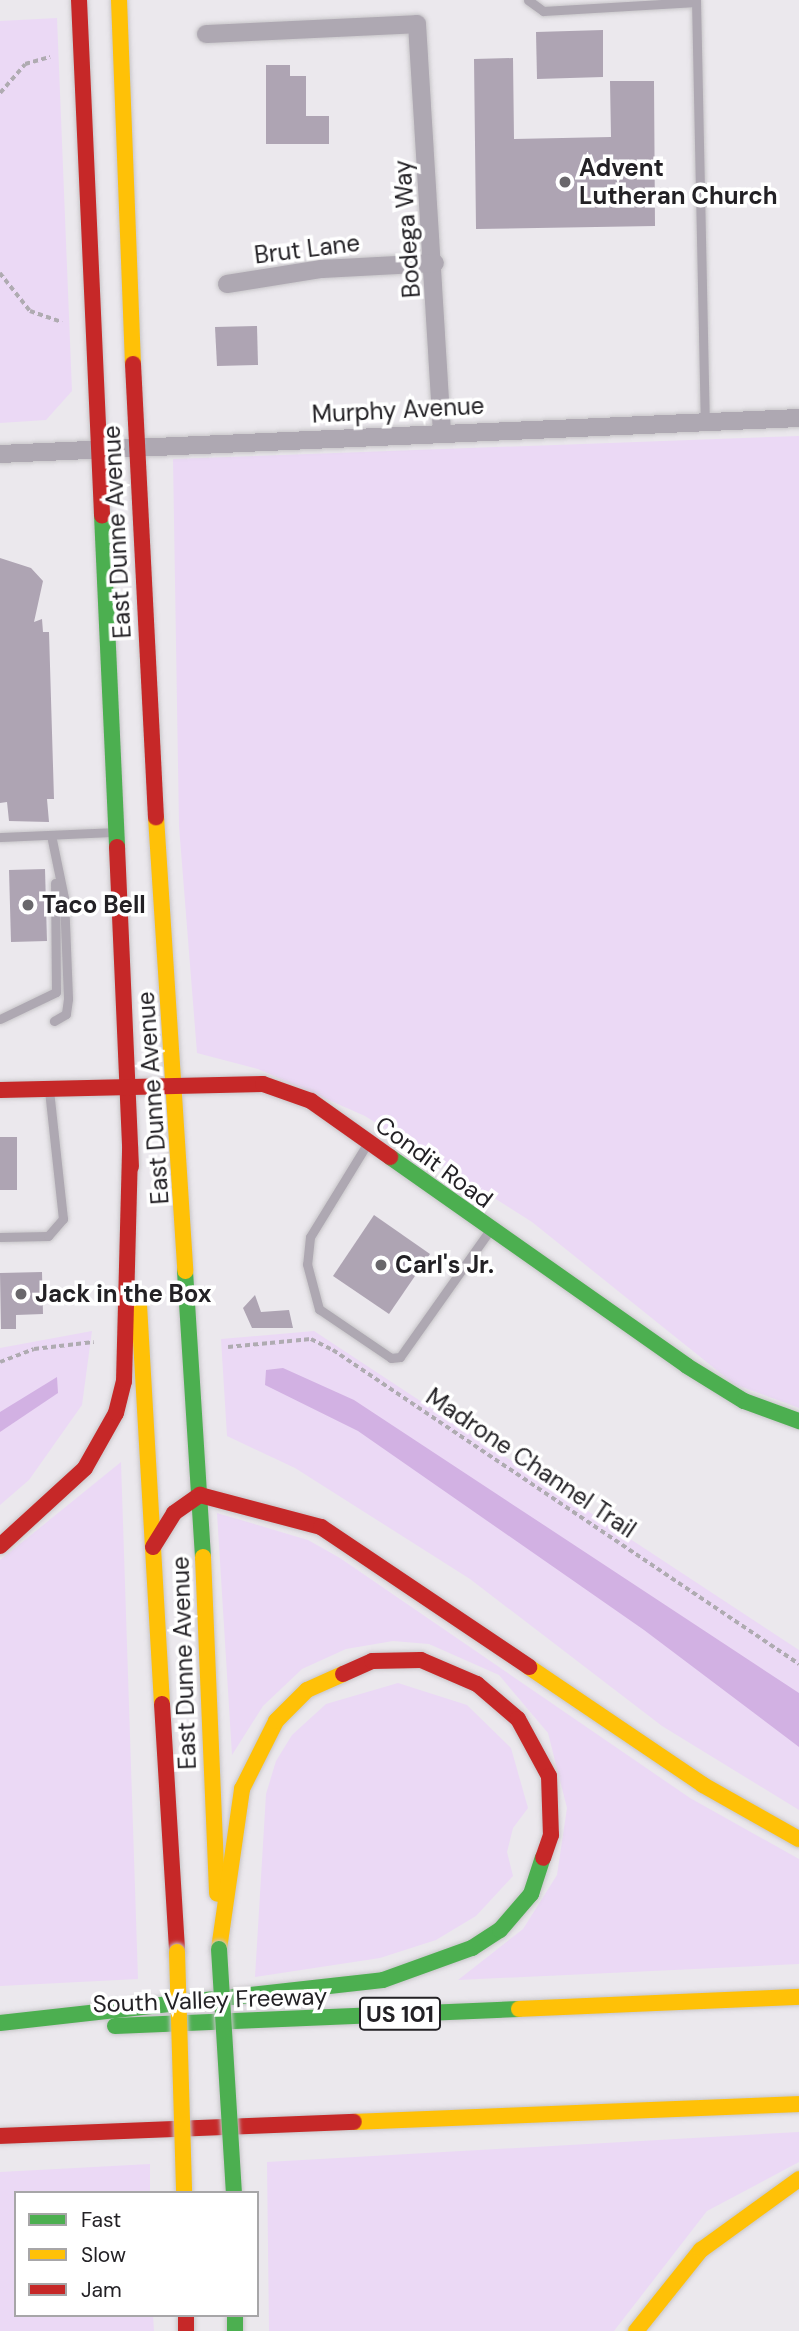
<!DOCTYPE html>
<style>
body{margin:0}
#map{position:relative;width:799px;height:2331px;overflow:hidden;background:#ebe8ed;font-family:"DM Sans",sans-serif}
div>[style]{position:absolute}
.green>*{inset:0;background:#ebd9f5}
.water>*{inset:0;background:#d2b1e3}
.building>*{inset:0;background:#aea4b3}
.path>*{height:3.5px;margin-top:-1.75px;transform-origin:0;background:repeating-linear-gradient(90deg,#afabb1 0 5px,transparent 0 8.5px)}
.roads{filter:drop-shadow(0 0 2px #c7c5c8) drop-shadow(0 0 2px #c7c5c8)}
.lane>*{height:9px;margin:-4.5px;padding:0 4.5px;transform-origin:4.5px;border-radius:4.5px;background:#aea8b2}
.street>*{height:18px;margin:-9px;padding:0 9px;transform-origin:9px;border-radius:9px;background:#aea8b2}
.fast>*{height:16px;margin:-8px;padding:0 8px;transform-origin:8px;border-radius:8px;background:#4caf50}
.slow>*{height:16px;margin:-8px;padding:0 8px;transform-origin:8px;border-radius:8px;background:#ffc107}
.jam>*{height:16px;margin:-8px;padding:0 8px;transform-origin:8px;border-radius:8px;background:#c62828}
.bridges{filter:drop-shadow(0 0 2px #c7c5c8) drop-shadow(0 0 2px #c7c5c8)}
.fast-bridge>*{height:16px;margin:-8px;padding:0 8px;transform-origin:8px;border-radius:8px;background:#4caf50}
.slow-bridge>*{height:16px;margin:-8px;padding:0 8px;transform-origin:8px;border-radius:8px;background:#ffc107}
.dots>*{width:19px;height:19px;translate:-50% -50%;box-sizing:border-box;border:4px solid #fff;border-radius:50%}
span{translate:-50% -50%;white-space:nowrap;text-align:center;line-height:1.15;-webkit-text-stroke:7px #fff;paint-order:stroke}
.shield-label span{padding:2px 5px;background:#fff;border:2px solid;border-radius:5px;-webkit-text-stroke-width:0}
.shield-label{font-size:23px;color:#232125;font-weight:700}
.poi-label{font-size:24px;color:#232125;font-weight:700}
.left{translate:0 -50%;text-align:left}
.street-label{font-size:24px;color:#232125}
.legend{position:absolute;left:14px;top:2191px;width:245px;height:126px;box-sizing:border-box;background:#fff;border:2px solid #a7a6a8;margin:0;padding:9px 12px;list-style:none;font-size:21px;color:#232125}
.legend li{display:flex;align-items:center;gap:14px;height:35px}
.legend b{width:35px;border:2px solid #a7a6a8}
</style>
<div id="map">
<div class="green">
<div style="clip-path:polygon(57px 18px,72px 391px,46px 420px,0 423px,0 21px)"></div>
<div style="clip-path:polygon(799px 436px,799px 1408px,734px 1384px,532px 1222px,365px 1116px,258px 1069px,197px 1053px,179px 826px,173px 459px)"></div>
<div style="clip-path:polygon(92px 1331px,82px 1405px,29px 1480px,0 1505px,0 1348px)"></div>
<div style="clip-path:polygon(314px 1331px,799px 1650px,799px 1810px,662px 1726px,470px 1579px,295px 1468px,227px 1436px,221px 1339px)"></div>
<div style="clip-path:polygon(121px 1462px,138px 1979px,0 1986px,0 1560px)"></div>
<div style="clip-path:polygon(217px 1513px,308px 1540px,340px 1558px,690px 1798px,799px 1859px,799px 1964px,458px 1980px,523px 1929px,557px 1875px,567px 1808px,548px 1733px,499px 1675px,429px 1644px,393px 1641px,346px 1649px,302px 1669px,263px 1706px,232px 1755px)"></div>
<div style="clip-path:polygon(398px 1683px,467px 1705px,511px 1748px,528px 1808px,513px 1828px,507px 1852px,513px 1876px,476px 1916px,436px 1940px,380px 1958px,255px 1977px,266px 1794px,276px 1761px,292px 1735px,326px 1704px)"></div>
<div style="clip-path:polygon(799px 2132px,799px 2162px,707px 2211px,614px 2331px,269px 2331px,267px 2162px)"></div>
<div style="clip-path:polygon(150px 2164px,150px 2193px,16px 2193px,16px 2315px,153px 2315px,154px 2331px,0 2331px,0 2172px)"></div>
</div>
<div class="water">
<div style="clip-path:polygon(283px 1368px,354px 1400px,799px 1693px,799px 1747px,644px 1630px,358px 1431px,265px 1385px,266px 1370px)"></div>
<div style="clip-path:polygon(57px 1377px,58px 1393px,0 1432px,0 1412px)"></div>
</div>
<div class="building">
<div style="clip-path:polygon(603px 30px,603px 77px,537px 79px,536px 32px)"></div>
<div style="clip-path:polygon(513px 58px,514px 139px,611px 137px,610px 81px,654px 81px,655px 226px,476px 229px,474px 59px)"></div>
<div style="clip-path:polygon(266px 65px,290px 65px,290px 76px,306px 76px,306px 116px,329px 116px,329px 144px,266px 144px)"></div>
<div style="clip-path:polygon(257px 326px,258px 365px,217px 366px,215px 327px)"></div>
<div style="clip-path:polygon(0 558px,31px 568px,43px 581px,34px 622px,42px 619px,43px 632px,49px 632px,54px 799px,47px 799px,49px 822px,9px 821px,7px 802px,0 803px)"></div>
<div style="clip-path:polygon(45px 869px,47px 941px,11px 942px,9px 870px)"></div>
<div style="clip-path:polygon(0 1137px,17px 1137px,17px 1190px,0 1190px)"></div>
<div style="clip-path:polygon(374px 1215px,430px 1254px,389px 1314px,333px 1276px)"></div>
<div style="clip-path:polygon(42px 1272px,43px 1314px,16px 1315px,16px 1329px,1px 1329px,0 1273px)"></div>
<div style="clip-path:polygon(255px 1295px,261px 1312px,289px 1310px,293px 1328px,252px 1328px,243px 1308px)"></div>
</div>
<div class="path">
<div style="left:0;top:93px;width:38px;rotate:-49deg"></div>
<div style="left:25px;top:64px;width:26px;rotate:-16deg"></div>
<div style="left:0;top:273px;width:48px;rotate:51.7deg"></div>
<div style="left:30px;top:311px;width:34px;rotate:19deg"></div>
<div style="left:228px;top:1347px;width:83px;rotate:-5.5deg"></div>
<div style="left:311px;top:1339px;width:25px;rotate:27deg"></div>
<div style="left:333px;top:1350px;width:562px;rotate:33.97deg"></div>
<div style="left:0;top:1362px;width:36px;rotate:-21deg"></div>
<div style="left:34px;top:1349px;width:60px;rotate:-6.7deg"></div>
</div>
<div class="roads">
<div class="lane">
<div style="left:528px;top:0;width:19px;rotate:36deg"></div>
<div style="left:543px;top:11px;width:153px;rotate:-3.4deg"></div>
<div style="left:696px;top:0;width:420px;rotate:88.8deg"></div>
<div style="left:51px;top:835px;width:64px;rotate:78.3deg"></div>
<div style="left:64px;top:898px;width:101px;rotate:87.7deg"></div>
<div style="left:68px;top:999px;width:15px;rotate:98deg"></div>
<div style="left:66px;top:1014px;width:14px;rotate:150deg"></div>
<div style="left:0;top:837px;width:113px;rotate:-2.5deg"></div>
<div style="left:0;top:1019px;width:62px;rotate:-25.7deg"></div>
<div style="left:56px;top:992px;width:109px;rotate:-90.5deg"></div>
<div style="left:367px;top:1144px;width:109px;rotate:121.5deg"></div>
<div style="left:310px;top:1237px;width:27px;rotate:96deg"></div>
<div style="left:307px;top:1264px;width:47px;rotate:75.1deg"></div>
<div style="left:319px;top:1309px;width:87px;rotate:34.2deg"></div>
<div style="left:391px;top:1358px;width:9px;rotate:-6deg"></div>
<div style="left:400px;top:1357px;width:156px;rotate:-54.7deg"></div>
<div style="left:0;top:1237px;width:48px;rotate:-1.2deg"></div>
<div style="left:48px;top:1236px;width:23px;rotate:-49deg"></div>
<div style="left:63px;top:1219px;width:130px;rotate:-96.2deg"></div>
</div>
<div class="street">
<div style="left:206px;top:34px;width:211px;rotate:-2.7deg"></div>
<div style="left:417px;top:24px;width:409px;rotate:86.5deg"></div>
<div style="left:227px;top:284px;width:96px;rotate:-9deg"></div>
<div style="left:322px;top:269px;width:113px;rotate:-3deg"></div>
<div style="left:0;top:454px;width:800px;rotate:-2.58deg"></div>
</div>
<div class="fast">
<div style="left:102px;top:515px;width:332px;rotate:87.4deg"></div>
<div style="left:390px;top:1157px;width:363px;rotate:35.1deg"></div>
<div style="left:687px;top:1366px;width:67px;rotate:31.6deg"></div>
<div style="left:744px;top:1401px;width:59px;rotate:20deg"></div>
<div style="left:185px;top:1271px;width:287px;rotate:86.4deg"></div>
<div style="left:0;top:2023px;width:385px;rotate:-6.4deg"></div>
<div style="left:383px;top:1980px;width:95px;rotate:-19.8deg"></div>
<div style="left:472px;top:1948px;width:33px;rotate:-33deg"></div>
<div style="left:500px;top:1930px;width:48px;rotate:-49.3deg"></div>
<div style="left:531px;top:1894px;width:38px;rotate:-72deg"></div>
<div style="left:115px;top:2026px;width:404px;rotate:-2.4deg"></div>
<div style="left:235px;top:2315px;width:16px;rotate:90deg"></div>
</div>
<div class="slow">
<div style="left:119px;top:0;width:364px;rotate:87.8deg"></div>
<div style="left:156px;top:817px;width:455px;rotate:86.3deg"></div>
<div style="left:139px;top:1305px;width:400px;rotate:86.7deg"></div>
<div style="left:203px;top:1557px;width:337px;rotate:87.6deg"></div>
<div style="left:529px;top:1667px;width:210px;rotate:34.1deg"></div>
<div style="left:703px;top:1785px;width:110px;rotate:29.4deg"></div>
<div style="left:219px;top:1949px;width:162px;rotate:-81.8deg"></div>
<div style="left:242px;top:1789px;width:76px;rotate:-63.4deg"></div>
<div style="left:276px;top:1721px;width:44px;rotate:-45deg"></div>
<div style="left:307px;top:1690px;width:39px;rotate:-24deg"></div>
<div style="left:519px;top:2009px;width:280px;rotate:-2.5deg"></div>
<div style="left:354px;top:2122px;width:445px;rotate:-2.3deg"></div>
<div style="left:636px;top:2331px;width:104px;rotate:-51.3deg"></div>
<div style="left:701px;top:2250px;width:121px;rotate:-35.9deg"></div>
</div>
<div class="jam">
<div style="left:79px;top:0;width:516px;rotate:87.44deg"></div>
<div style="left:133px;top:364px;width:454px;rotate:87.1deg"></div>
<div style="left:117px;top:847px;width:320px;rotate:87.5deg"></div>
<div style="left:0;top:1090px;width:263px;rotate:-1.3deg"></div>
<div style="left:263px;top:1084px;width:51px;rotate:19.5deg"></div>
<div style="left:311px;top:1101px;width:97px;rotate:35.3deg"></div>
<div style="left:0;top:1546px;width:115px;rotate:-42.5deg"></div>
<div style="left:85px;top:1468px;width:63px;rotate:-60.6deg"></div>
<div style="left:116px;top:1413px;width:33px;rotate:-76deg"></div>
<div style="left:124px;top:1381px;width:232px;rotate:-88.5deg"></div>
<div style="left:153px;top:1547px;width:40px;rotate:-58deg"></div>
<div style="left:174px;top:1513px;width:32px;rotate:-35deg"></div>
<div style="left:200px;top:1495px;width:125px;rotate:14.8deg"></div>
<div style="left:321px;top:1527px;width:251px;rotate:33.9deg"></div>
<div style="left:343px;top:1674px;width:32px;rotate:-24deg"></div>
<div style="left:372px;top:1661px;width:49px;rotate:-1.2deg"></div>
<div style="left:421px;top:1660px;width:61px;rotate:23.2deg"></div>
<div style="left:477px;top:1684px;width:54px;rotate:40.5deg"></div>
<div style="left:518px;top:1719px;width:65px;rotate:61.5deg"></div>
<div style="left:549px;top:1776px;width:59px;rotate:88.1deg"></div>
<div style="left:551px;top:1835px;width:24px;rotate:109deg"></div>
<div style="left:162px;top:1704px;width:248px;rotate:86.5deg"></div>
<div style="left:0;top:2136px;width:354px;rotate:-2.3deg"></div>
<div style="left:186px;top:2315px;width:16px;rotate:90deg"></div>
</div>
</div>
<div class="bridges">
<div class="fast-bridge">
<div style="left:219px;top:1949px;width:244px;rotate:86.5deg"></div>
</div>
<div class="slow-bridge">
<div style="left:177px;top:1952px;width:241px;rotate:88.3deg"></div>
</div>
</div>
<div class="dots">
<div style="left:565px;top:182px;background:#69676b"></div>
<div style="left:28px;top:905px;background:#69676b"></div>
<div style="left:381px;top:1265px;background:#69676b"></div>
<div style="left:21px;top:1294px;background:#69676b"></div>
</div>
<div class="shield-label">
<span style="left:400px;top:2014px">US 101</span>
</div>
<div class="poi-label">
<span class="left" style="left:579px;top:182px">Advent<br>Lutheran Church</span>
<span class="left" style="left:42px;top:905px">Taco Bell</span>
<span class="left" style="left:395px;top:1265px">Carl's Jr.</span>
<span class="left" style="left:35px;top:1294px">Jack in the Box</span>
</div>
<div class="street-label">
<span style="left:407px;top:229px;rotate:-94deg">Bodega Way</span>
<span style="left:307px;top:249px;rotate:-7deg">Brut Lane</span>
<span style="left:398px;top:410px;rotate:-3deg">Murphy Avenue</span>
<span style="left:117px;top:532px;rotate:-93deg">East Dunne Avenue</span>
<span style="left:153px;top:1098px;rotate:-94deg">East Dunne Avenue</span>
<span style="left:434px;top:1162px;rotate:36deg">Condit Road</span>
<span style="left:531px;top:1463px;rotate:34deg">Madrone Channel Trail</span>
<span style="left:184px;top:1663px;rotate:-92deg">East Dunne Avenue</span>
<span style="left:210px;top:2000px;rotate:-2deg">South Valley Freeway</span>
</div>
<ul class="legend">
<li><b style="height:9px;background:#4caf50"></b>Fast</li>
<li><b style="height:9px;background:#ffc107"></b>Slow</li>
<li><b style="height:9px;background:#c62828"></b>Jam</li>
</ul>
</div>
